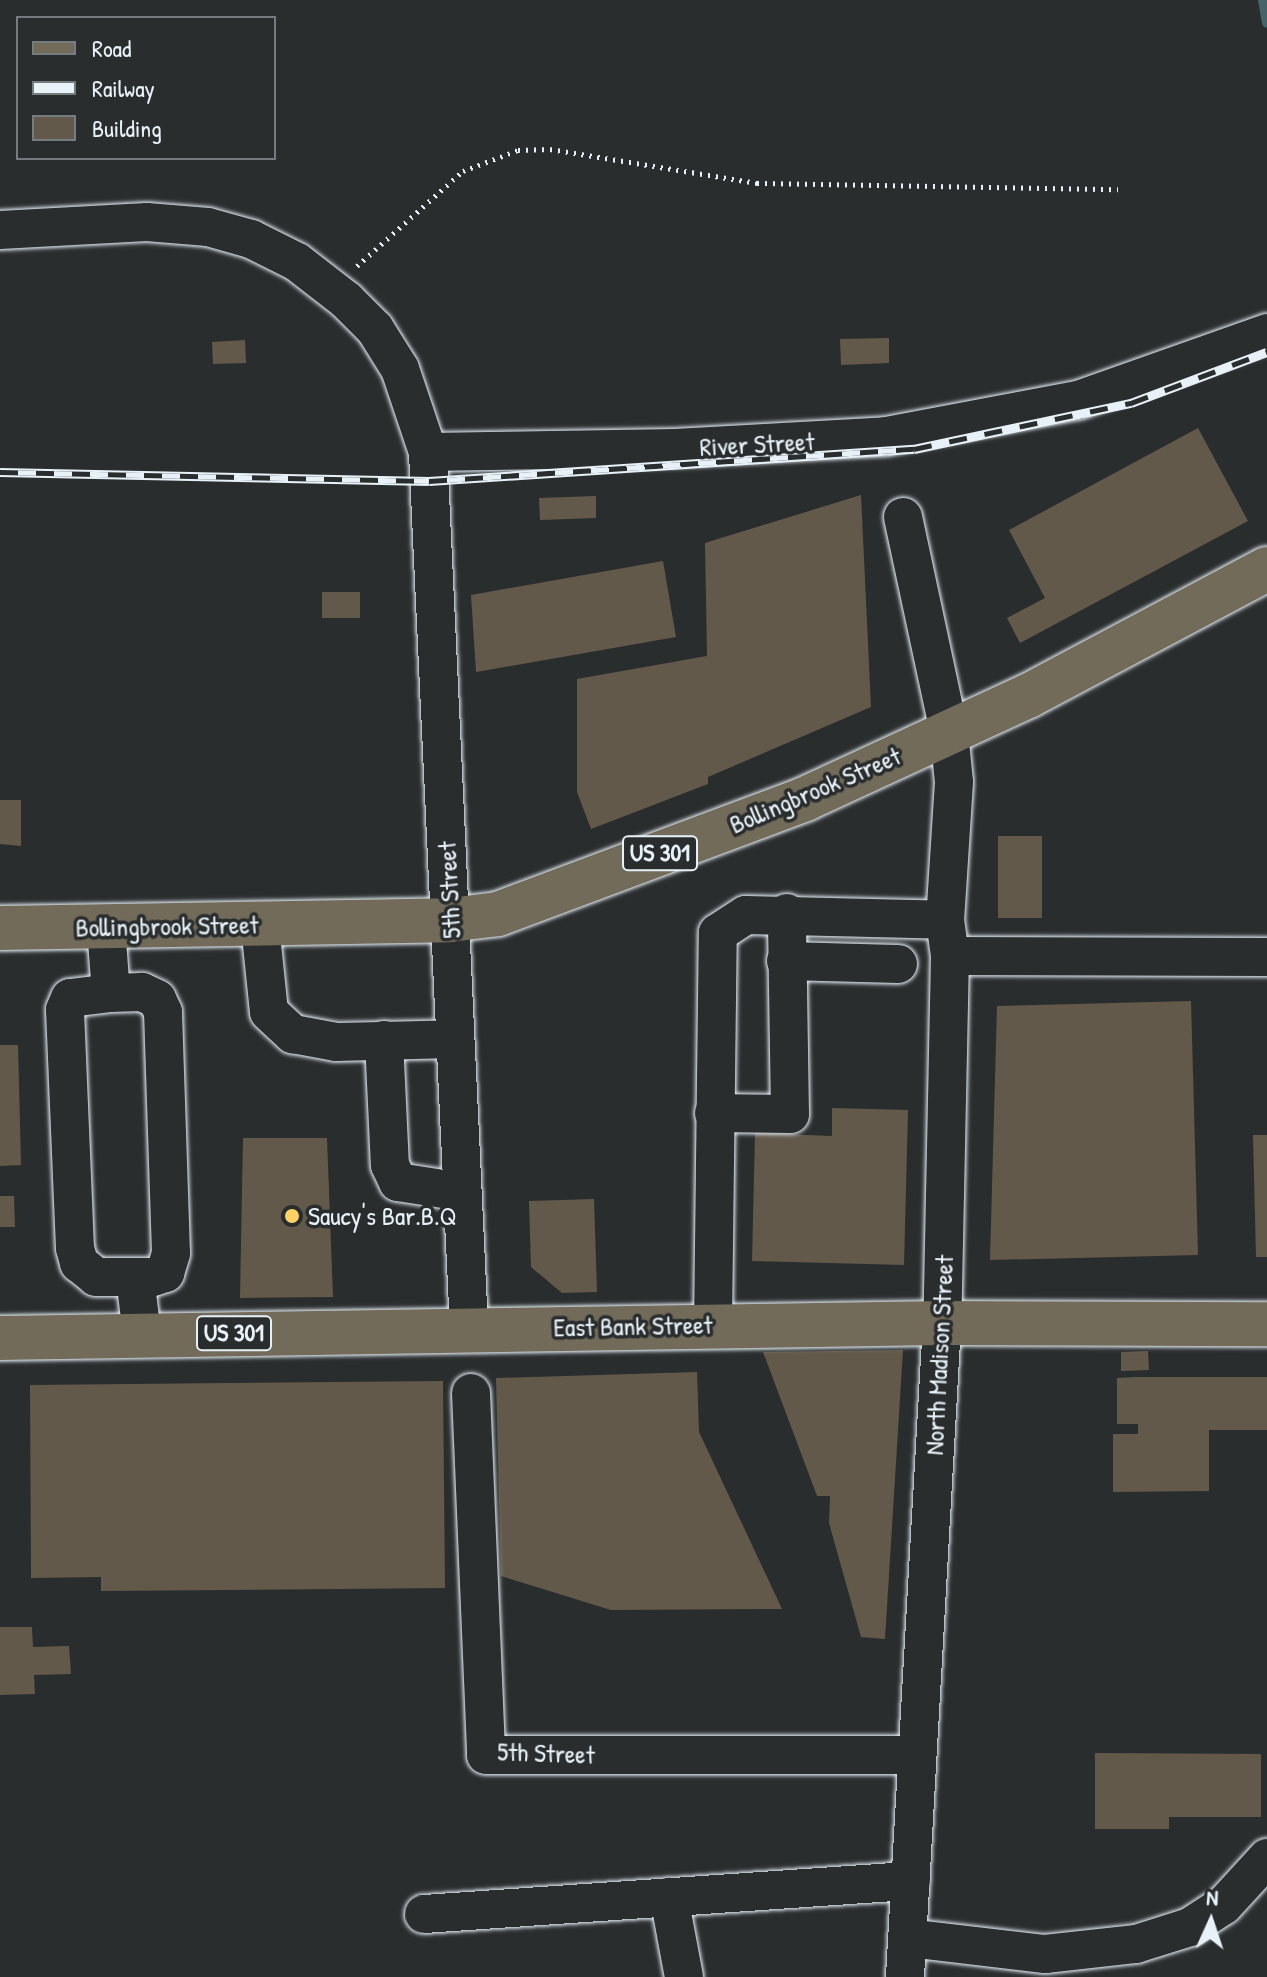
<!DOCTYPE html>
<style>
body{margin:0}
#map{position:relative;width:1267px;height:1977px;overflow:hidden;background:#2a2d2e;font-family:"Patrick Hand",sans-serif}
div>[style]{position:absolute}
.stream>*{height:10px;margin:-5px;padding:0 5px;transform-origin:5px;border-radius:5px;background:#46636a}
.building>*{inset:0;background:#63594b}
.path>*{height:5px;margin-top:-2.5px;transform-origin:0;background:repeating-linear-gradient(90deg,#e8f1f8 0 2px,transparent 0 8px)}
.roads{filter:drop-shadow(0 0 2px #e8f1f8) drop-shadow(0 0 2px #e8f1f8)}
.minor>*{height:38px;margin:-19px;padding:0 19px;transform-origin:19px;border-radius:19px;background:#2a2d2e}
.major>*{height:44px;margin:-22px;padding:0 22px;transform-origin:22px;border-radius:22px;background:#736b5a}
.rail>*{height:9px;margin-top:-4.5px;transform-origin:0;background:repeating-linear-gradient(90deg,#2a2d2e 0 18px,#e8f1f8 0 36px);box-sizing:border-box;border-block:2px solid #e8f1f8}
.dots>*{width:22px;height:22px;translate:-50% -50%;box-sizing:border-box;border:4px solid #2a2d2e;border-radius:50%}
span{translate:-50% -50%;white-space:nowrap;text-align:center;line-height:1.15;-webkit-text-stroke:7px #2a2d2e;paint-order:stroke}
.shield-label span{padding:2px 6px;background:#2a2d2e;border:2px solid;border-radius:6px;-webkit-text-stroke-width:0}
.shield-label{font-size:24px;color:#e8f1f8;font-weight:700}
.street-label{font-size:26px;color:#e8f1f8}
.poi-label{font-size:26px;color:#e8f1f8}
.left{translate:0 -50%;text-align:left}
.legend{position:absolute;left:16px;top:16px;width:260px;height:144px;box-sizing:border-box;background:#2a2d2e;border:2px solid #767b7f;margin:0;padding:10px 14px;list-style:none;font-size:24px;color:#e8f1f8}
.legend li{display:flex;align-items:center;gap:16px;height:40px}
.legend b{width:40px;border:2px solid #767b7f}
.north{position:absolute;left:1171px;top:1881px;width:80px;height:80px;-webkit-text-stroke:6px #2a2d2e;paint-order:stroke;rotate:3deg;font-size:22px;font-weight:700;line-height:32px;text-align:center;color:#e8f1f8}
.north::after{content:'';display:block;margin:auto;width:28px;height:36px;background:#e8f1f8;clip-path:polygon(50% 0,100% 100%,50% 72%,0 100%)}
</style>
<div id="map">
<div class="stream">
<div style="left:1263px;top:0;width:23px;rotate:80deg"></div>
</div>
<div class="building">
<div style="clip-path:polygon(889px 338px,889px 363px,841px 365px,840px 339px)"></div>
<div style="clip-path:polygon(245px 340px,246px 363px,213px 364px,212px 342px)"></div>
<div style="clip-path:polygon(1198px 428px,1248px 521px,1020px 643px,1007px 618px,1045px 598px,1009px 530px)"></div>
<div style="clip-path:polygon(861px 495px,871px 707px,708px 777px,708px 784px,591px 829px,577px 792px,577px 679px,707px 656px,705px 543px)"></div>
<div style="clip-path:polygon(596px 496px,596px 518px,540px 520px,539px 498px)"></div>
<div style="clip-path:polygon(663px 561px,676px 637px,476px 672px,471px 595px)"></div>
<div style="clip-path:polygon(322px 592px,360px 592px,360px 618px,322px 618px)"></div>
<div style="clip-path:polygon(0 800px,21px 800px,21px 846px,0 844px)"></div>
<div style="clip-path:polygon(998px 836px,1042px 836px,1042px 918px,998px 918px)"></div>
<div style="clip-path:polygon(1191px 1001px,1198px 1255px,990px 1260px,997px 1006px)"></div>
<div style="clip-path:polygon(0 1045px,18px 1045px,21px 1165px,0 1166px)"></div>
<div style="clip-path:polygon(832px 1108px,908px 1110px,904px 1265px,752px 1261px,755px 1133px,832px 1136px)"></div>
<div style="clip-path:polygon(1253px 1135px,1267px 1135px,1267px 1257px,1256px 1257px)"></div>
<div style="clip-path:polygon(243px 1138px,327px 1138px,333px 1297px,240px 1298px)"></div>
<div style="clip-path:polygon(0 1196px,14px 1196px,15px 1227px,0 1227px)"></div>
<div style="clip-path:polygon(594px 1199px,597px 1292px,562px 1293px,531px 1267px,529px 1201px)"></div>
<div style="clip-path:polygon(903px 1350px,885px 1639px,861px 1637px,829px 1523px,830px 1496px,817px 1496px,763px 1352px)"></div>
<div style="clip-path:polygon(1148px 1351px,1149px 1370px,1121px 1371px,1121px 1352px)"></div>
<div style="clip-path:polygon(697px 1372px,699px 1432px,782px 1609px,611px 1610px,501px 1576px,496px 1378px)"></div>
<div style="clip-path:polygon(1136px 1377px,1267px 1377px,1267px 1430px,1209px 1430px,1209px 1491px,1113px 1492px,1113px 1434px,1138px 1434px,1138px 1424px,1117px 1424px,1117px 1378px)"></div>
<div style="clip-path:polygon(443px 1381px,445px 1588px,101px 1591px,101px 1577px,31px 1578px,30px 1385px)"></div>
<div style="clip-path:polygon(0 1627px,32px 1627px,33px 1647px,69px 1646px,71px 1674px,34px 1675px,35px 1694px,0 1695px)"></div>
<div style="clip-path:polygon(1095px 1753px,1261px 1754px,1261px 1817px,1169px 1817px,1169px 1829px,1095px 1829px)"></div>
</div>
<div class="path">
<div style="left:357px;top:266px;width:142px;rotate:-41.9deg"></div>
<div style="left:463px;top:171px;width:59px;rotate:-20.9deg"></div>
<div style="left:518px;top:150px;width:32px;rotate:-2deg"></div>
<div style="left:550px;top:149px;width:210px;rotate:9.3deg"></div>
<div style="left:757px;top:183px;width:361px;rotate:1deg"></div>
</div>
<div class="roads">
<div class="minor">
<div style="left:0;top:230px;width:147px;rotate:-3.1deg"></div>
<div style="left:147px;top:222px;width:61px;rotate:4.7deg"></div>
<div style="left:208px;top:227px;width:45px;rotate:15.6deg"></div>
<div style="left:251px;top:239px;width:51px;rotate:26.6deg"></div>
<div style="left:297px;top:262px;width:62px;rotate:37.8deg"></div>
<div style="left:346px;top:300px;width:41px;rotate:45deg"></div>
<div style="left:375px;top:329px;width:47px;rotate:58deg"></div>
<div style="left:400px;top:369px;width:88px;rotate:71.4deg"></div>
<div style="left:428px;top:452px;width:877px;rotate:87.32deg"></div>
<div style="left:428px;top:452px;width:247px;rotate:-0.9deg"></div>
<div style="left:675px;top:448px;width:212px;rotate:-3.2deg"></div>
<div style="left:887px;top:436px;width:194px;rotate:-10.7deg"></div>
<div style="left:1078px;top:400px;width:201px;rotate:-19.5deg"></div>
<div style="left:903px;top:517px;width:220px;rotate:77.9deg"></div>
<div style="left:949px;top:732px;width:50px;rotate:84.3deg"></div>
<div style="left:954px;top:782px;width:138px;rotate:93.7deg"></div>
<div style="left:945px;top:920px;width:36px;rotate:82deg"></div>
<div style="left:950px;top:956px;width:367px;rotate:91.2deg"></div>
<div style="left:942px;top:1323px;width:655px;rotate:93.24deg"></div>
<div style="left:260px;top:925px;width:87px;rotate:84.1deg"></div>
<div style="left:269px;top:1012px;width:33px;rotate:43deg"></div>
<div style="left:293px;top:1034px;width:44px;rotate:10.5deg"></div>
<div style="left:336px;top:1042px;width:119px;rotate:-1.4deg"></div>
<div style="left:106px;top:927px;width:66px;rotate:85.7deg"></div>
<div style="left:111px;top:993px;width:41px;rotate:173deg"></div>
<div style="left:70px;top:998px;width:13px;rotate:113deg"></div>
<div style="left:65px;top:1010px;width:238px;rotate:87.6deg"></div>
<div style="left:75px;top:1248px;width:16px;rotate:75deg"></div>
<div style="left:79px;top:1263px;width:22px;rotate:39deg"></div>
<div style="left:96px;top:1277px;width:57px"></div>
<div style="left:153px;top:1277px;width:13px;rotate:-18deg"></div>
<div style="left:165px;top:1273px;width:21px;rotate:-73deg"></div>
<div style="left:171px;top:1253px;width:241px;rotate:-91.9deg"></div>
<div style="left:163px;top:1012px;width:14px;rotate:-115deg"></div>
<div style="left:157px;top:999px;width:17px;rotate:-155deg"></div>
<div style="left:142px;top:992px;width:31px;rotate:178deg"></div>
<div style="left:950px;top:956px;width:317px;rotate:0.2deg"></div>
<div style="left:786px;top:961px;width:112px;rotate:1.5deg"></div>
<div style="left:384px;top:1040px;width:125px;rotate:87.3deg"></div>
<div style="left:390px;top:1165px;width:19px;rotate:65deg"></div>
<div style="left:398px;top:1182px;width:65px;rotate:8.9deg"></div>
<div style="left:714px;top:1113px;width:76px;rotate:0.8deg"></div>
<div style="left:790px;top:1114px;width:201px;rotate:-90.9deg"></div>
<div style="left:135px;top:1277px;width:58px;rotate:83.1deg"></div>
<div style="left:713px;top:1326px;width:393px;rotate:-89.3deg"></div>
<div style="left:718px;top:933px;width:33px;rotate:-33deg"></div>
<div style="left:746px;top:915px;width:199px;rotate:1.4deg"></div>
<div style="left:471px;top:1393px;width:362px;rotate:87.6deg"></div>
<div style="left:486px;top:1755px;width:431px"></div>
<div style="left:669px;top:1897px;width:81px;rotate:79.4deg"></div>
<div style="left:424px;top:1914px;width:488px;rotate:-3.9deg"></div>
<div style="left:908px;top:1938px;width:138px;rotate:6.7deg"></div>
<div style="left:1045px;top:1954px;width:92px;rotate:-6.3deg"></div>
<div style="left:1136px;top:1944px;width:57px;rotate:-17.5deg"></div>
<div style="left:1190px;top:1927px;width:40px;rotate:-32.9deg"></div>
<div style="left:1224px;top:1905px;width:64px;rotate:-47.5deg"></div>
</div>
<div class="major">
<div style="left:0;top:928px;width:450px;rotate:-1deg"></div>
<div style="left:450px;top:920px;width:48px;rotate:-7.1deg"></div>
<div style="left:498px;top:914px;width:328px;rotate:-20.5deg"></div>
<div style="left:805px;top:799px;width:246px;rotate:-24.8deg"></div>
<div style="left:1028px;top:696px;width:271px;rotate:-28deg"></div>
<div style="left:0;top:1338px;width:942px;rotate:-0.91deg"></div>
<div style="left:942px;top:1323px;width:325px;rotate:0.2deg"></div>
</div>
</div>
<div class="rail">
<div style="left:0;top:472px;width:429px;rotate:1.2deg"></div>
<div style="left:429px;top:481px;width:486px;rotate:-3.8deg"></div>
<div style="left:914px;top:449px;width:222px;rotate:-12deg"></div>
<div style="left:1131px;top:403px;width:145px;rotate:-20.6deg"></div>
</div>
<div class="dots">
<div style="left:292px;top:1216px;background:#ffd166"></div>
</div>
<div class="shield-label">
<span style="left:660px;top:853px">US 301</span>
<span style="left:234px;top:1333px">US 301</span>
</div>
<div class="street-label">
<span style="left:757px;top:444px;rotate:-3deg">River Street</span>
<span style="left:815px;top:790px;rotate:-23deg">Bollingbrook Street</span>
<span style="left:449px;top:890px;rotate:-93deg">5th Street</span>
<span style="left:167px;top:926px;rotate:-1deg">Bollingbrook Street</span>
<span style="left:633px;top:1326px;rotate:-1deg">East Bank Street</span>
<span style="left:939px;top:1355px;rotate:-87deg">North Madison Street</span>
<span style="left:546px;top:1753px;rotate:2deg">5th Street</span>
</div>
<div class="poi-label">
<span class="left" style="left:308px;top:1216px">Saucy's Bar.B.Q</span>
</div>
<ul class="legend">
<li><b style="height:10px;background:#736b5a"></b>Road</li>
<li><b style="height:10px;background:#e8f1f8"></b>Railway</li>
<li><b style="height:22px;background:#63594b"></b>Building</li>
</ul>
<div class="north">N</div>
</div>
